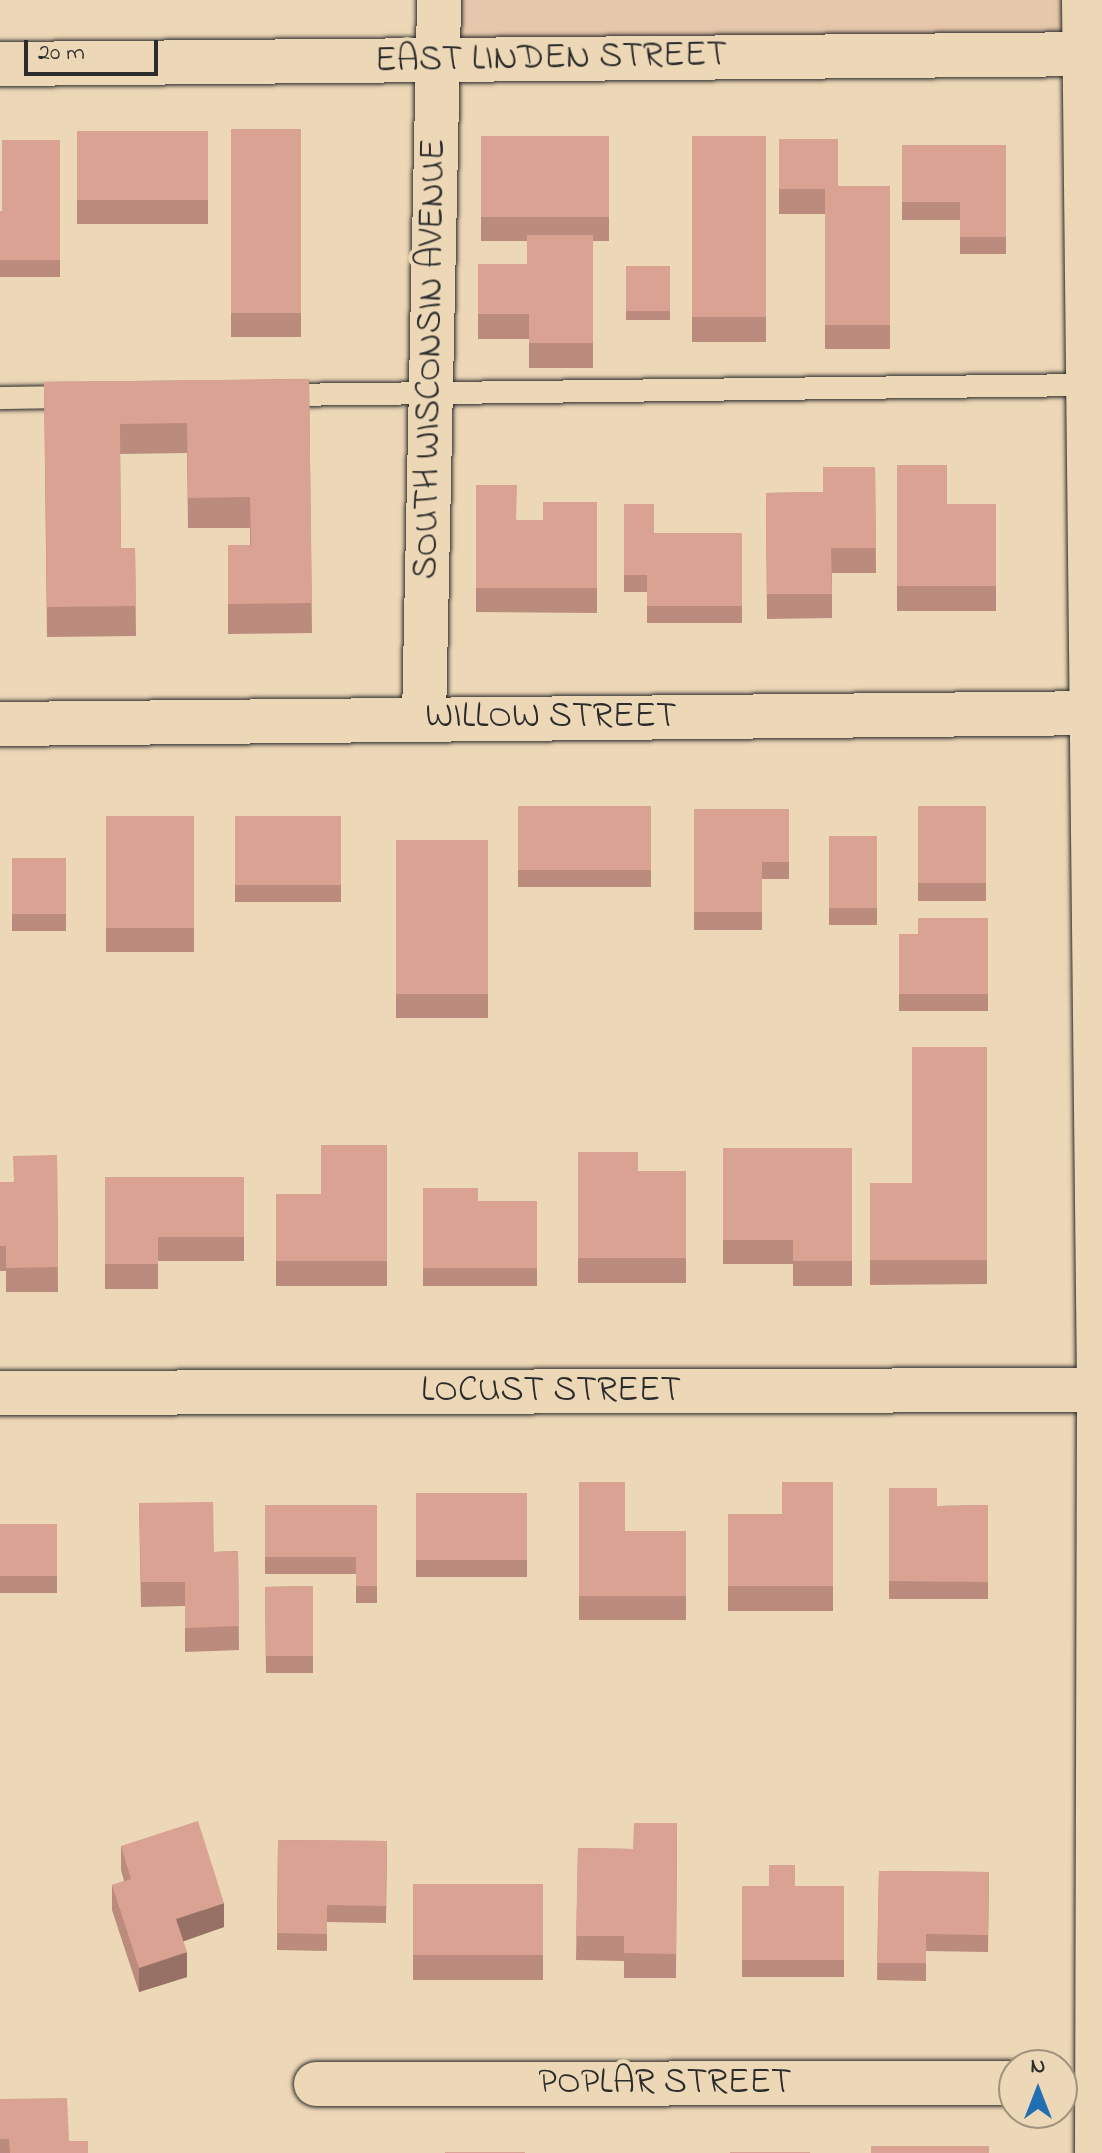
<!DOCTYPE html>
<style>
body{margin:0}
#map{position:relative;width:1102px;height:2153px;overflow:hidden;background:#ecd7b6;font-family:"Indie Flower",sans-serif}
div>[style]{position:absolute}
.built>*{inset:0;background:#e6c7ab}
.roads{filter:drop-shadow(0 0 2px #2b2b2b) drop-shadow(0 0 2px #2b2b2b)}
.service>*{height:22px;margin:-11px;padding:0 11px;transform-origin:11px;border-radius:11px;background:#ecd7b6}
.minor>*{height:44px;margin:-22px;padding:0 22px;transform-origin:22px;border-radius:22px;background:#ecd7b6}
.secondary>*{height:44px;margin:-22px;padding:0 22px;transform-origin:22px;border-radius:22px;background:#ecd7b6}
.wall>*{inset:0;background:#bb8b7e}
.shaded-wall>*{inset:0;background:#987166}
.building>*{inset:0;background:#d9a292}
span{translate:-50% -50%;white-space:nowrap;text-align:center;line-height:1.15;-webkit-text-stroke:8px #ecd7b6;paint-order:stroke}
.street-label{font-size:36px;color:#2b2b2b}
.north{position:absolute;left:998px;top:2049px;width:80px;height:80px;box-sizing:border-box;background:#ecd7b6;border:2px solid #9f927e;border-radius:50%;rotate:0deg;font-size:22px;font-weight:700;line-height:32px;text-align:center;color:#2b2b2b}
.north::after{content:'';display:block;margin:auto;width:28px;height:36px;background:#1f6fb2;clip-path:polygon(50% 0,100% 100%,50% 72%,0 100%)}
.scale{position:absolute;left:24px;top:40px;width:134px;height:36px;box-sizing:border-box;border:4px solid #2b2b2b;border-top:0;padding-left:10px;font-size:24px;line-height:28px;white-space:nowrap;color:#2b2b2b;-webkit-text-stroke:6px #ecd7b6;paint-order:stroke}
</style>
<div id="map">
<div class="built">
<div style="clip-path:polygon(439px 0,1084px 0,1084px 54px,437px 60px)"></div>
</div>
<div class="roads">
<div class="service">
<div style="left:281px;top:395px;width:807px;rotate:-0.71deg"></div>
<div style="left:0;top:398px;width:71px;rotate:-0.8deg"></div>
</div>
<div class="minor">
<div style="left:1084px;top:0;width:1390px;rotate:89.38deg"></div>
<div style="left:1099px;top:1390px;width:763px;rotate:90.15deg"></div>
<div style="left:424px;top:719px;width:719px;rotate:-88.8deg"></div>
<div style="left:0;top:724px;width:1102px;rotate:-0.57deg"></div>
<div style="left:0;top:1393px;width:1102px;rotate:-0.16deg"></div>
<div style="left:316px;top:2084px;width:698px;rotate:-0.08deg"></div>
</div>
<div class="secondary">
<div style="left:0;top:64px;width:1102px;rotate:-0.52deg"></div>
</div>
</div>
<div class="wall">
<div style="clip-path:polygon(231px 129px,301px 129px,301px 337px,231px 337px)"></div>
<div style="clip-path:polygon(77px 131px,208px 131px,208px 224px,77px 224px)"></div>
<div style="clip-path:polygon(481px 136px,609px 136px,609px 241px,593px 241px,593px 368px,529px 368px,529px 339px,478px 339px,478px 264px,527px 264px,527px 241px,481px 241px)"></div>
<div style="clip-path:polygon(692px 136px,766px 136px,766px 342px,692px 342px)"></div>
<div style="clip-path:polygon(779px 139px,838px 186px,890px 186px,890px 349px,825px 349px,825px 214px,779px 214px)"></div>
<div style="clip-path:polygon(60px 140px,60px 277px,0 277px,0 211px,2px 211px)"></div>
<div style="clip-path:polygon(902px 145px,1006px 145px,1006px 254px,960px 254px,960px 220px,902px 220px)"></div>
<div style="clip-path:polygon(626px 266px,670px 266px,670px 320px,626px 320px)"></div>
<div style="clip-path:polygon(309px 379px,312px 633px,228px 634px,228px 545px,250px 545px,250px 528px,188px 528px,187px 453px,120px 454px,121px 548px,135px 548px,136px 636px,47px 637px,44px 382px)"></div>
<div style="clip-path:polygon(897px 465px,947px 504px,996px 504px,996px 611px,897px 611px)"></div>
<div style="clip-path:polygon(875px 467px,876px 573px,832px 573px,832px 618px,767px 619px,766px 493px,823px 492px)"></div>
<div style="clip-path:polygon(476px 485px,517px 520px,543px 520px,597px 502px,597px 613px,476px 612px)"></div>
<div style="clip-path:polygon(624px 504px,654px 533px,742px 533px,742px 623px,647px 623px,647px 592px,624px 592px)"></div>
<div style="clip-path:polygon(518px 806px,651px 806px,651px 887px,518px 887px)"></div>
<div style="clip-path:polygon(918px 806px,986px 806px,986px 901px,918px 901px)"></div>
<div style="clip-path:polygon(694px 809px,789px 809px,789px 879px,762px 879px,762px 930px,694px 930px)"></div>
<div style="clip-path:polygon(106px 816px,194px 816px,194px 952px,106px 952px)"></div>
<div style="clip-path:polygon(235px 816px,341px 816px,341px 902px,235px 902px)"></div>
<div style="clip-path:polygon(829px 836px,877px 836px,877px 925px,829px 925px)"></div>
<div style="clip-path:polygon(396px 840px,488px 840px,488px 1018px,396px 1018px)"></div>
<div style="clip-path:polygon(12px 858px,66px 858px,66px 931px,12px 931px)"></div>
<div style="clip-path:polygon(988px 918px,988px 1011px,899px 1011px,899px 934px,918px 934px)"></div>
<div style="clip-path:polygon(987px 1047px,987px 1284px,870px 1285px,870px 1183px,912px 1183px)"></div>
<div style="clip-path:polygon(387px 1145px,387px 1286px,276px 1286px,276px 1194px,321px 1194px)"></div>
<div style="clip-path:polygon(723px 1148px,852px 1148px,852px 1286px,793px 1286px,793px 1264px,723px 1264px)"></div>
<div style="clip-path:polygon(578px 1152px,638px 1171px,686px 1171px,686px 1283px,578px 1283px)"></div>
<div style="clip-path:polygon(57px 1155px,58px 1292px,6px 1292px,6px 1271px,0 1271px,0 1182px,13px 1182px)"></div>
<div style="clip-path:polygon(105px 1177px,244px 1177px,244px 1261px,158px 1261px,158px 1289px,105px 1289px)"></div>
<div style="clip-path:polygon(423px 1188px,478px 1201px,537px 1201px,537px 1286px,423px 1286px)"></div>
<div style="clip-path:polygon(579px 1482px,625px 1531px,686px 1531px,686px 1620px,579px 1620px)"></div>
<div style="clip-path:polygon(833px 1482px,833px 1611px,728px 1611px,728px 1514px,782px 1514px)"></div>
<div style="clip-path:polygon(889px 1488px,937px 1506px,988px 1505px,988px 1599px,889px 1599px)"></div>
<div style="clip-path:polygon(416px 1493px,527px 1493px,527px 1577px,416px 1577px)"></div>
<div style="clip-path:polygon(139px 1503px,214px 1552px,238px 1551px,239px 1650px,185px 1652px,185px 1606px,141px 1607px)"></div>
<div style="clip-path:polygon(265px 1505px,377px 1505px,377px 1603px,356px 1603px,356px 1574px,265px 1574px)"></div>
<div style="clip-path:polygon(0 1524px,57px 1524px,57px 1593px,0 1593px)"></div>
<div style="clip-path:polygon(313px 1586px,313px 1673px,266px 1673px,265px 1587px)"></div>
<div style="clip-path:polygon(677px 1823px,676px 1978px,624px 1978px,624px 1961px,576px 1960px,578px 1848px,633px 1849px)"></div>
<div style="clip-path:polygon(278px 1840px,387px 1841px,386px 1923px,327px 1922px,327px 1951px,277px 1950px)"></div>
<div style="clip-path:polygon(121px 1846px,224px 1927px,183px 1941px,187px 1977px,139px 1992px,112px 1910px,112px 1885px,124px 1881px,121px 1870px)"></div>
<div style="clip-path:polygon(879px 1871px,989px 1872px,988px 1952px,926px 1951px,926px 1981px,877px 1980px)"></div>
<div style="clip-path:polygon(413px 1884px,543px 1884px,543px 1980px,413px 1980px)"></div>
<div style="clip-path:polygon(742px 1886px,844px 1886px,844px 1977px,742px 1977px)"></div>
<div style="clip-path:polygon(0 2099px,69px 2141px,88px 2153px,0 2153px)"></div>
</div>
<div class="shaded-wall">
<div style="clip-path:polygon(224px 1903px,224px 1927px,176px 1944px,176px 1919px)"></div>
<div style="clip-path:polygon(187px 1952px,187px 1977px,139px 1992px,139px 1968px)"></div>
</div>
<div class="building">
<div style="clip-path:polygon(231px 129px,301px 129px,301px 313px,231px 313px)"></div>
<div style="clip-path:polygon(77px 131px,208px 131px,208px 200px,77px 200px)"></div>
<div style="clip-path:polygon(481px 136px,609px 136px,609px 217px,481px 217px)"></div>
<div style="clip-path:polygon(692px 136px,766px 136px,766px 317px,692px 317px)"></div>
<div style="clip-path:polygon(779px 139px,838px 139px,838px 186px,890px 186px,890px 325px,825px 325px,825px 189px,779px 189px)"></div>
<div style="clip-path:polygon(2px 140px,60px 140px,60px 260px,0 260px,0 211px,2px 211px)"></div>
<div style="clip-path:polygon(902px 145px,1006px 145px,1006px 237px,960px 237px,960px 202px,902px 202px)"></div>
<div style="clip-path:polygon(527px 235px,593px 235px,593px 343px,529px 343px,529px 314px,478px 314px,478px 264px,527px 264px)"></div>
<div style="clip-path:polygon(626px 266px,670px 266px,670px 311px,626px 311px)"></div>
<div style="clip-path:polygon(309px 379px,312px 603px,228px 604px,228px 545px,251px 545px,250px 497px,188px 498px,187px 423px,120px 424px,121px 548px,135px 548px,136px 606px,47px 607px,44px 382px)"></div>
<div style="clip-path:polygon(897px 465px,947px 465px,947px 504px,996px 504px,996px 586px,897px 586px)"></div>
<div style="clip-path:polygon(823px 467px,875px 467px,876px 548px,831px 548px,832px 594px,767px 594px,766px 493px,823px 492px)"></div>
<div style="clip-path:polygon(476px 485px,517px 485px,516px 520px,543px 520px,543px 502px,597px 502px,597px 588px,476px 588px)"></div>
<div style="clip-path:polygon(624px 504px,654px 504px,654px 533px,742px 533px,742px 606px,647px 606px,647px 575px,624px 575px)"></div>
<div style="clip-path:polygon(518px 806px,651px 806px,651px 870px,518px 870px)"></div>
<div style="clip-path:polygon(918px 806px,986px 806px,986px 883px,918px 883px)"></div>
<div style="clip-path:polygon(694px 809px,789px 809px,789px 862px,762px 862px,762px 912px,694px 912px)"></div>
<div style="clip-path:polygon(106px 816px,194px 816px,194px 928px,106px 928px)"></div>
<div style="clip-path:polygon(235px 816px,341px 816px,341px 885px,235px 885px)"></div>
<div style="clip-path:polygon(829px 836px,877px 836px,877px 908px,829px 908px)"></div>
<div style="clip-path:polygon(396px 840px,488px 840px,488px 994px,396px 994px)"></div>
<div style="clip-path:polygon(12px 858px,66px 858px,66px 914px,12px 914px)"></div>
<div style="clip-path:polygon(918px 918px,988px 918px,988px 994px,899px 994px,899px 934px,918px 934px)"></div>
<div style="clip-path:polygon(912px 1047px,987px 1047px,987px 1260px,870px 1260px,870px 1183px,912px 1183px)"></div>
<div style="clip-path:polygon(321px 1145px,387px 1145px,387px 1261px,276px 1261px,276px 1194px,321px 1194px)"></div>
<div style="clip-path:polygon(723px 1148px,852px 1148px,852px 1261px,793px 1261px,793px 1240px,723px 1240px)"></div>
<div style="clip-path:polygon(578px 1152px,638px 1152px,638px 1171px,686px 1171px,686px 1258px,578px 1258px)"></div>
<div style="clip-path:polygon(57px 1155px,58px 1267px,6px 1268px,6px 1246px,0 1246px,0 1182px,14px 1182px,13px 1156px)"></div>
<div style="clip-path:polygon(105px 1177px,244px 1177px,244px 1237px,158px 1237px,158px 1264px,105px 1264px)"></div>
<div style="clip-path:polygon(423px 1188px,478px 1188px,478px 1201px,537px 1201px,537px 1268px,423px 1268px)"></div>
<div style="clip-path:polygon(579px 1482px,625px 1482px,625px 1531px,686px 1531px,686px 1596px,579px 1596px)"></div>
<div style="clip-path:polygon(782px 1482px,833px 1482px,833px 1586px,728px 1586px,728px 1514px,782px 1514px)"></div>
<div style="clip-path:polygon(889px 1488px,937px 1488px,937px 1506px,988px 1505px,988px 1582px,889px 1581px)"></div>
<div style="clip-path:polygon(416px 1493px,527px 1493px,527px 1560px,416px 1560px)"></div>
<div style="clip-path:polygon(213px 1502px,214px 1552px,238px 1551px,239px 1626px,185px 1628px,185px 1582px,141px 1582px,139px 1503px)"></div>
<div style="clip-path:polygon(265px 1505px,377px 1505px,377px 1586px,356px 1586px,356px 1557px,265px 1557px)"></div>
<div style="clip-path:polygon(0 1524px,57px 1524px,57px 1576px,0 1576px)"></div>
<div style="clip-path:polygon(313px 1586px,313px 1656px,266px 1656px,265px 1587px)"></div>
<div style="clip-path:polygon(198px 1821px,224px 1903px,176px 1919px,187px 1952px,139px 1968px,112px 1885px,131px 1879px,121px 1846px)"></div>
<div style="clip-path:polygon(634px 1823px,677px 1823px,676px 1954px,624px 1953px,624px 1936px,576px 1936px,578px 1848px,633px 1849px)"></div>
<div style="clip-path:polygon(278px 1840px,387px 1841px,386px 1906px,327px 1905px,327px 1934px,277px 1933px)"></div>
<div style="clip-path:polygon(769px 1865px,795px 1865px,795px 1886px,844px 1886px,844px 1960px,742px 1960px,742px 1886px,769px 1886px)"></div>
<div style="clip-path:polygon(879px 1871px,989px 1872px,988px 1935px,926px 1934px,926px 1963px,877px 1963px)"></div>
<div style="clip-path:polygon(413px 1884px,543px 1884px,543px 1955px,413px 1955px)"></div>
<div style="clip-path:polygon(67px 2098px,69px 2141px,88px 2141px,88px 2153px,10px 2153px,9px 2139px,0 2139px,0 2099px)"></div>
<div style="clip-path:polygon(871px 2146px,989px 2146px,989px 2153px,871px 2153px)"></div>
<div style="clip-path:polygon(445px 2152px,525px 2152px,525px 2153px,445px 2153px)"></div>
<div style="clip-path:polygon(730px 2152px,810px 2152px,810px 2153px,730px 2153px)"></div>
</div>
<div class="street-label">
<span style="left:551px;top:59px;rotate:-1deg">EAST LINDEN STREET</span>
<span style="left:431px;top:359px;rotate:-89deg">SOUTH WISCONSIN AVENUE</span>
<span style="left:551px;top:718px">WILLOW STREET</span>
<span style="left:551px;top:1392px">LOCUST STREET</span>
<span style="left:665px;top:2084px">POPLAR STREET</span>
</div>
<div class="north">N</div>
<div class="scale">20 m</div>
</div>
